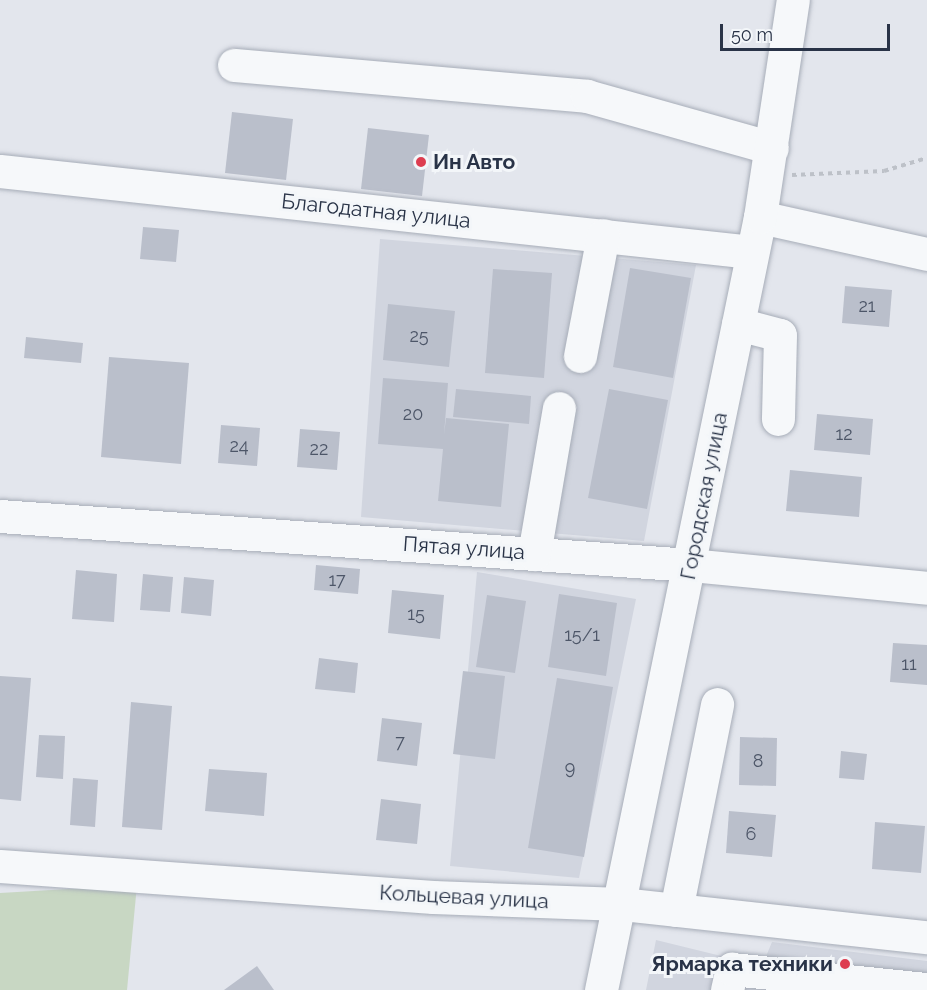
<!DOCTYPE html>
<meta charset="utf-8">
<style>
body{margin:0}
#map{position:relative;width:927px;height:990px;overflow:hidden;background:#e3e6ed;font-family:Raleway,sans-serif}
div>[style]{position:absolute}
.built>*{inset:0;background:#d1d5df}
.green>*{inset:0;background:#c8d7c3}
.building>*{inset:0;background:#babfcb}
.path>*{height:4px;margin-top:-2px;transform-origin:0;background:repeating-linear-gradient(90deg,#bdc1c8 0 4.5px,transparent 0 9px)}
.roads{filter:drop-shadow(0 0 2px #a7adb8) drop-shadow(0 0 2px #a7adb8)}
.minor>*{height:33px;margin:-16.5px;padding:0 16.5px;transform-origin:16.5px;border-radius:16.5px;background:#f6f8fa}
.dots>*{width:16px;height:16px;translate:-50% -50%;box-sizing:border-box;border:3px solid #f3f6f9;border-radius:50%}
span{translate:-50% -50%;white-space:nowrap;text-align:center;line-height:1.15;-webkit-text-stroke:6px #f3f6f9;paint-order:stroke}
.number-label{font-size:18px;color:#4d5668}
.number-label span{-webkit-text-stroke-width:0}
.poi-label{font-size:21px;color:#293347;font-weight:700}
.left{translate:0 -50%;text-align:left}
.right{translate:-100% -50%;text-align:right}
.street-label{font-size:21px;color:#293347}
.scale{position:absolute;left:720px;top:24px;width:170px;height:27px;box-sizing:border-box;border:3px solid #293347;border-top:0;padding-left:8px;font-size:18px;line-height:21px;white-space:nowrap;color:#293347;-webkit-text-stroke:4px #f3f6f9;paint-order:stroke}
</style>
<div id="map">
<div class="built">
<div style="clip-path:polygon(380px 239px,696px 265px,644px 541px,361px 517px)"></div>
<div style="clip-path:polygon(477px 572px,636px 599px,579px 878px,450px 866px)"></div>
<div style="clip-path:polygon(656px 940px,762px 966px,772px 942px,927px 961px,927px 990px,646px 990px)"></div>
</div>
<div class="green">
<div style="clip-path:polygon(137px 885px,127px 990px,0 990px,0 893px)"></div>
</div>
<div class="building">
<div style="clip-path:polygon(232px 112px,293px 119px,286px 180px,225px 173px)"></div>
<div style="clip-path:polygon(368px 128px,429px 135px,422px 196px,361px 189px)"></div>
<div style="clip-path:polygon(143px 227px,179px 230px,176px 262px,140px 259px)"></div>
<div style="clip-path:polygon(630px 268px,691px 278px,673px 378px,613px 367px)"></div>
<div style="clip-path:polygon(493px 269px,552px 273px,544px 378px,485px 373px)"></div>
<div style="clip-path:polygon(845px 286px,892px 290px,889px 327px,842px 323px)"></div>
<div style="clip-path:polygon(388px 304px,455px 311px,449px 367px,383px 360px)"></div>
<div style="clip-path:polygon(26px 337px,83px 343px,81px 363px,24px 358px)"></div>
<div style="clip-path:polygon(109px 357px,189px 363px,181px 464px,101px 457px)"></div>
<div style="clip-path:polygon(383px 378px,448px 383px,444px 435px,446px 418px,509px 424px,501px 507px,438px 501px,443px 449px,378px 444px)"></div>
<div style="clip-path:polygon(456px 389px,531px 396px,529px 424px,453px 417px)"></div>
<div style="clip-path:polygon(609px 389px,668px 400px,647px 509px,588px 498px)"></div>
<div style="clip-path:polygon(817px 414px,873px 419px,870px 455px,814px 450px)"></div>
<div style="clip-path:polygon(221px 425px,260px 428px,257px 466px,218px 463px)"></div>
<div style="clip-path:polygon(300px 429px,340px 432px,337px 470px,297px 467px)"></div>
<div style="clip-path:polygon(790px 470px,862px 477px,859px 517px,786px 511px)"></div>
<div style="clip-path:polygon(316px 565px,360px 569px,358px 594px,314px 590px)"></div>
<div style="clip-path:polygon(76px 570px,117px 574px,114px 622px,72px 619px)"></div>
<div style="clip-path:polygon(143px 574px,173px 577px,170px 612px,140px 610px)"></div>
<div style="clip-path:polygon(184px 577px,214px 580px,211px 616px,181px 613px)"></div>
<div style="clip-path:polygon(392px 590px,444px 595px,440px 639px,388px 633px)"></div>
<div style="clip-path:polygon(559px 594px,617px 603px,606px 676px,548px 667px)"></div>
<div style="clip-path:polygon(487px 595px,526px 601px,515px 673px,476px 667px)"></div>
<div style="clip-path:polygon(893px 643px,927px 645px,927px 685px,890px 682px)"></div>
<div style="clip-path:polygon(319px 658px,358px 663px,355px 693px,315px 689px)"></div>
<div style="clip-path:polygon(463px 671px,505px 676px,495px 759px,453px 754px)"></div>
<div style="clip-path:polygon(0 676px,31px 678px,21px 801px,0 799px)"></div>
<div style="clip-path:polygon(557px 678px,613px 687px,584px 857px,528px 848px)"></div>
<div style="clip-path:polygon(131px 702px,172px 706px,162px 830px,122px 827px)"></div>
<div style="clip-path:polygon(382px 718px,422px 723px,417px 766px,377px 761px)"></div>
<div style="clip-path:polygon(39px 735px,65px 736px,63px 779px,36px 777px)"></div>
<div style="clip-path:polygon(740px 737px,777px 738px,776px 786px,739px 785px)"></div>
<div style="clip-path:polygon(841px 751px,867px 754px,864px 780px,839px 778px)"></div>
<div style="clip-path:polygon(209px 769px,267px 773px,264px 816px,205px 811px)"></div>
<div style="clip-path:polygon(73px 778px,98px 780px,95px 827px,70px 825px)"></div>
<div style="clip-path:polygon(381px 799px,421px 804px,417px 844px,376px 840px)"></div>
<div style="clip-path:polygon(729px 811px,776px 815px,772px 857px,726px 853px)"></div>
<div style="clip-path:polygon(875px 822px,925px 826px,921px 873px,872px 869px)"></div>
<div style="clip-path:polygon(257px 966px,274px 990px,224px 990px)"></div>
</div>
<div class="path">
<div style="left:792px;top:175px;width:92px;rotate:-2.5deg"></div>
<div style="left:884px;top:171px;width:45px;rotate:-16.8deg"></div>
</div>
<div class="roads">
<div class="minor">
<div style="left:234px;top:65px;width:354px;rotate:5deg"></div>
<div style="left:587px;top:96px;width:192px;rotate:15.7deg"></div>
<div style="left:0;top:171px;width:756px;rotate:6.15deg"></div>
<div style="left:760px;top:217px;width:171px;rotate:12.5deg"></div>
<div style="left:738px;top:324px;width:43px;rotate:14.7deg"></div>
<div style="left:780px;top:335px;width:84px;rotate:91.4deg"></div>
<div style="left:580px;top:356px;width:123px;rotate:-79.2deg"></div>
<div style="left:0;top:516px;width:692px;rotate:4.06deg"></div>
<div style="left:690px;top:565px;width:238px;rotate:5.5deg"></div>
<div style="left:534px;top:554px;width:148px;rotate:-80.3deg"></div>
<div style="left:0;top:866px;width:434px;rotate:4.1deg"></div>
<div style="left:433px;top:897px;width:188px;rotate:2.1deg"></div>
<div style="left:621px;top:904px;width:308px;rotate:6.2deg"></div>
<div style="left:676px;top:910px;width:210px;rotate:-78.7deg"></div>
<div style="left:601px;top:990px;width:789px;rotate:-78.38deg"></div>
<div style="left:760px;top:217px;width:219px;rotate:-81.4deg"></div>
<div style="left:727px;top:990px;width:22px;rotate:-77deg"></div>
<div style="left:732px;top:969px;width:196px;rotate:5.9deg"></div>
</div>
</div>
<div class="dots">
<div style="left:421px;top:162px;background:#dd3d50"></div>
<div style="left:845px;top:964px;background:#dd3d50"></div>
</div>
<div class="number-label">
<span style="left:867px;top:306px">21</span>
<span style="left:419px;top:336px">25</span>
<span style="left:413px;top:414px">20</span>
<span style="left:844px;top:434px">12</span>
<span style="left:239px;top:446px">24</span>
<span style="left:319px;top:449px">22</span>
<span style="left:337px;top:580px">17</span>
<span style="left:416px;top:614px">15</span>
<span style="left:582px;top:635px">15/1</span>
<span style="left:909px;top:664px">11</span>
<span style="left:400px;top:742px">7</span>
<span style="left:758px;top:761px">8</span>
<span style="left:570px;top:768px">9</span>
<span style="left:751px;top:834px">6</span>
</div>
<div class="poi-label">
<span class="left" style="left:433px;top:162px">Ин Авто</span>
<span class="right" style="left:833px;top:964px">Ярмарка техники</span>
</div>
<div class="street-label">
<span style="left:376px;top:211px;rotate:6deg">Благодатная улица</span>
<span style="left:704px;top:496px;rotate:-79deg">Городская улица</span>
<span style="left:464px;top:548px;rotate:4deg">Пятая улица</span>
<span style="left:464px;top:897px;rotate:3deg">Кольцевая улица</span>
</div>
<div class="scale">50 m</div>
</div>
